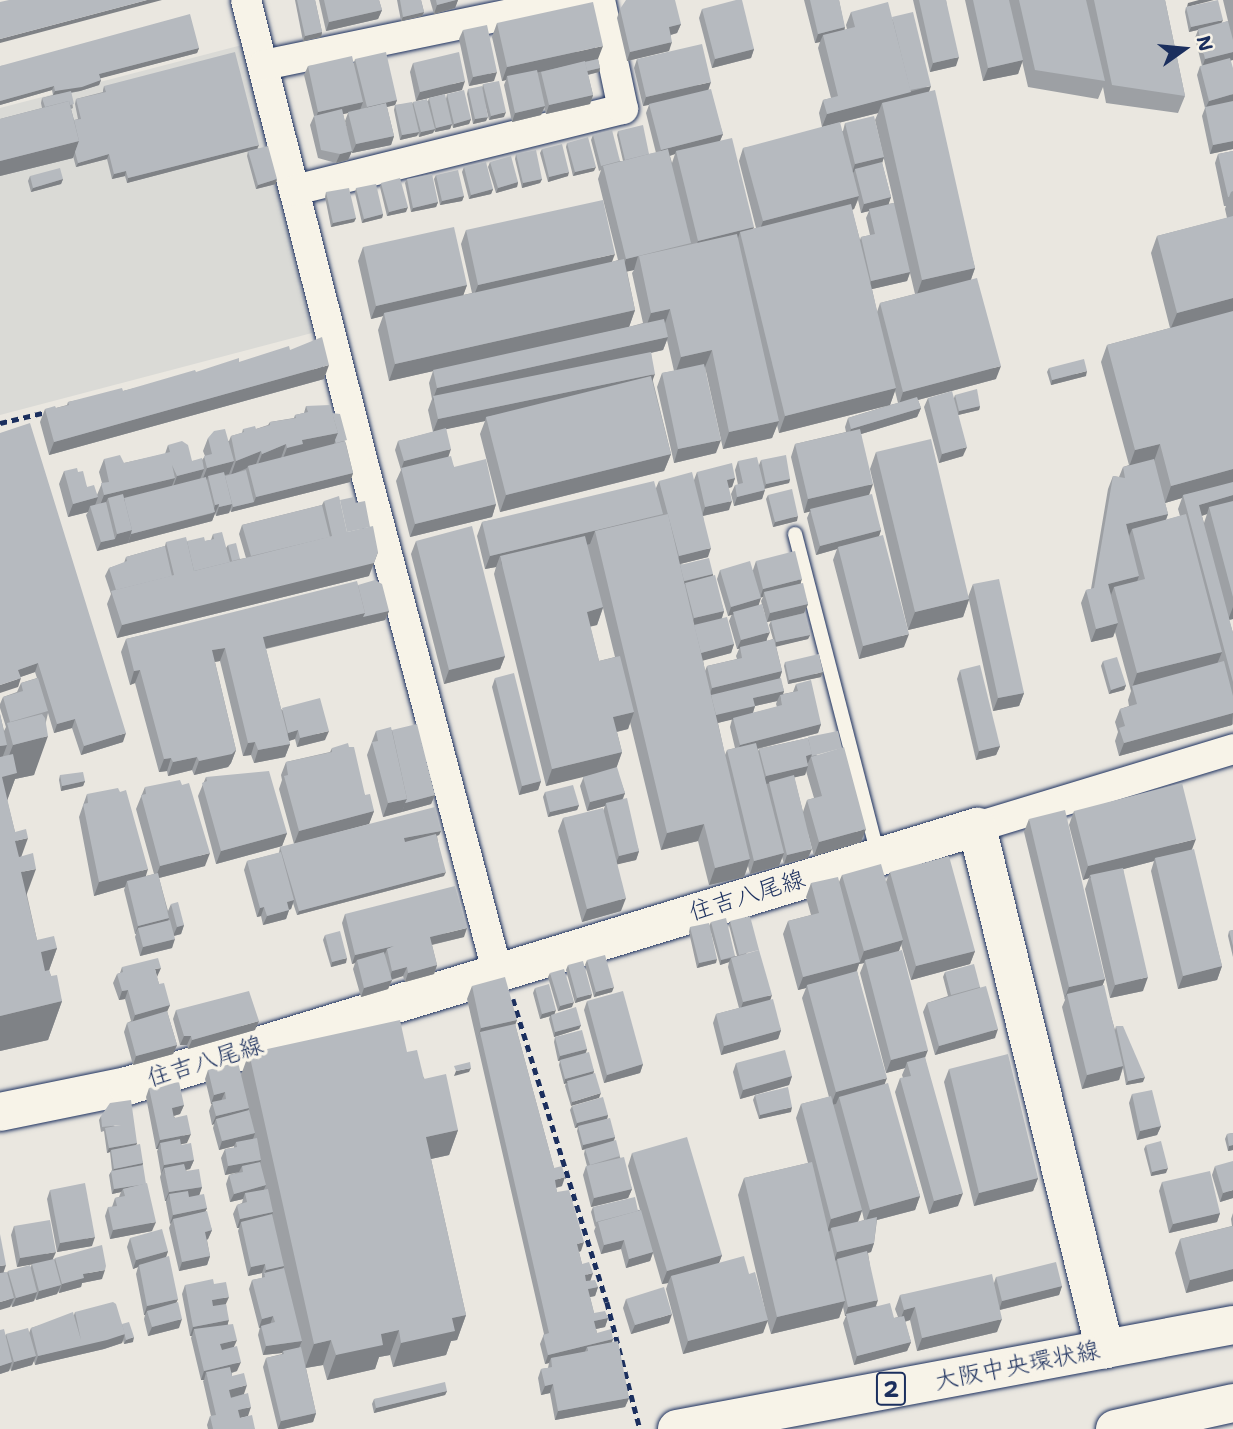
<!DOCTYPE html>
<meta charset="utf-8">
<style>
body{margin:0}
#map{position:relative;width:1233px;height:1429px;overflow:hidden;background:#eae7e0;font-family:"Shantell Sans","Klee One",sans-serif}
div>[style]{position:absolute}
.built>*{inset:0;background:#dadad6}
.path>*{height:4.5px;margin-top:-2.25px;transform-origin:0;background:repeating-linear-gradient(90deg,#1b2f5e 0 7px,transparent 0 12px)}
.roads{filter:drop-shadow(0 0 2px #1b2f5e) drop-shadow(0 0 2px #1b2f5e)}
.service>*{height:14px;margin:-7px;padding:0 7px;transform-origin:7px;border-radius:7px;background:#f7f3e8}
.minor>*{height:30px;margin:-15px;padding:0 15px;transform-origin:15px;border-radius:15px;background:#f7f3e8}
.secondary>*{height:38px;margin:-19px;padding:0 19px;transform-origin:19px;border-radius:19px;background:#f7f3e8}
.primary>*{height:38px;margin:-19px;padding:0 19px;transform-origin:19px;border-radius:19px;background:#f7f3e8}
.motorway>*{height:38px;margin:-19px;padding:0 19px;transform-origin:19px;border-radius:19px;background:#f7f3e8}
.wall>*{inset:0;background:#9da0a4}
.shaded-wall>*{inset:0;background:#7f8286}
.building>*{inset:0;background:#b6babf}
span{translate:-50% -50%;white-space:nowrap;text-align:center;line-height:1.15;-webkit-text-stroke:7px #f7f3e8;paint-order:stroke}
.shield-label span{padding:2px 5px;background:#f7f3e8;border:2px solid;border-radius:5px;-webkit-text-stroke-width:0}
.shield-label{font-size:23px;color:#1b2f5e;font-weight:700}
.street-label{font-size:24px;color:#1b2f5e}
.north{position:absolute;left:1149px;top:14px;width:70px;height:70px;-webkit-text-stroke:5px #f7f3e8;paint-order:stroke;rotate:75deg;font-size:19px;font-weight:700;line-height:28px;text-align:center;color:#1b2f5e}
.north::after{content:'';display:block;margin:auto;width:24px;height:32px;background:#1b2f5e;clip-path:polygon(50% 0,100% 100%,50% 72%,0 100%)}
</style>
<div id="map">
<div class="built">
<div style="clip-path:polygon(242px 45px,312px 333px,0 415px,0 108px)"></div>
</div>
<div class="path">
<div style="left:0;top:423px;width:47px;rotate:-13.4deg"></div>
<div style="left:513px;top:999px;width:317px;rotate:72.8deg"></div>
<div style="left:607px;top:1302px;width:131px;rotate:75.4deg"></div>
</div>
<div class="roads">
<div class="service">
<div style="left:795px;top:534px;width:331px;rotate:75.5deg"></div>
</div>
<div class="minor">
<div style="left:246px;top:0;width:489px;rotate:75.8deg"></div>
<div style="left:366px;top:474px;width:514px;rotate:75.23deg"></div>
<div style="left:264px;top:65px;width:320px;rotate:-11.7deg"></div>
<div style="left:295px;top:190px;width:338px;rotate:-13.9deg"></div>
<div style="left:623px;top:109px;width:111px;rotate:-101.9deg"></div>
<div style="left:977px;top:827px;width:268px;rotate:-16.9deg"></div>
</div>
<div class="secondary">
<div style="left:0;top:1112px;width:130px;rotate:-11.6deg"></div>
<div style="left:127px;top:1086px;width:889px;rotate:-16.95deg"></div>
<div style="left:977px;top:827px;width:538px;rotate:76.25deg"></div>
</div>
<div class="primary">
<div style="left:677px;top:1429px;width:566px;rotate:-10.59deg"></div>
</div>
<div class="motorway">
<div style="left:1115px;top:1429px;width:121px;rotate:-12.4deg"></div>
</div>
</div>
<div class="wall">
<div style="clip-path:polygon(295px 0,315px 0,322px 32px,321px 37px,303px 41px)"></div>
<div style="clip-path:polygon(319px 0,379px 0,382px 10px,378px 19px,326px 31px)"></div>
<div style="clip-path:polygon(397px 0,421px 0,424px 12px,422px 16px,401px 21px)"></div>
<div style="clip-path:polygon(430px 0,458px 0,455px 8px,434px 14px)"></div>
<div style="clip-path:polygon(evenodd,804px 0,839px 0,845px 30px,847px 29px,846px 25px,851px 12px,892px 18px,929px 92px,975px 268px,971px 279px,996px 379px,918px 400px,921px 408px,917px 417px,861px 434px,869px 494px,881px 530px,879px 536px,904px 647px,859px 659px,833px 560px,837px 549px,816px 555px,807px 518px,810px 511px,804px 513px,791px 457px,795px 444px,846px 432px,845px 427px,848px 418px,890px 405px,779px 433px,777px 425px,772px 438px,723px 449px,705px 367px,716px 453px,674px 463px,657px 387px,662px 373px,674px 371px,667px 340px,663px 350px,651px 353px,653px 381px,671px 454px,664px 471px,500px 512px,480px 434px,485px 421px,446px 429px,448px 456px,454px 467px,496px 504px,492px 517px,410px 537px,396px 481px,401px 470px,395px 450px,398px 441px,433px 432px,428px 410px,432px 399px,429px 383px,433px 371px,389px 381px,378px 330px,383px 316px,371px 319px,358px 261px,363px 247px,467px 285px,463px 295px,472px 293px,461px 244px,466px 230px,612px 262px,618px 260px,598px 179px,601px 170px,599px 171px,591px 140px,593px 135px,620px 161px,623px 161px,617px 135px,618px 131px,649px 154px,656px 153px,646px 113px,649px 105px,643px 106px,634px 68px,637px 59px,708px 89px,723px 134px,720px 141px,753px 229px,756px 228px,739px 161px,743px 148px,843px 131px,845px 123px,884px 157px,882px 163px,891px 197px,888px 204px,894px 203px,875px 120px,878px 113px,822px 127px,819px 113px,823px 100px,831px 98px,818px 48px,820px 42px,815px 43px,804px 0,675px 154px,672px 163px,670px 156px,675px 154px,804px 0,858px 200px,861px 213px,869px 211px,866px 218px,870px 235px,861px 237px,860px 240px,852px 210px,854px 209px,858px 200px,804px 0,634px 270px,632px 273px,643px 323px,629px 327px,635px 310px,627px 271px,634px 270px,804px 0,910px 273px,915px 294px,880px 303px,877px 312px,872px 289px,907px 281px,910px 273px,804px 0,895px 391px,898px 403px,890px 405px,895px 391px)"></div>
<div style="clip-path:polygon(913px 0,946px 0,956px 66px,930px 72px)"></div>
<div style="clip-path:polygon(965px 0,1165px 0,1185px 96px,1178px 113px,1106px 103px,1103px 87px,1098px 99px,1028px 87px,1022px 61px,1018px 74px,983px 81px)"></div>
<div style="clip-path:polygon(1223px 0,1233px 0,1233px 59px,1231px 60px,1233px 149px,1210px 154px,1202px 116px,1205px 108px,1197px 75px,1200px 66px,1202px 66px,1195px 38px,1198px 30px,1189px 32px,1185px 12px,1186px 7px,1222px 23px,1228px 21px)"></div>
<div style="clip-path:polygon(620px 9px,681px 24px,677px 33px,671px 35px,669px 51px,627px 61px,617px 18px)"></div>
<div style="clip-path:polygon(702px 9px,754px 49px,751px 58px,712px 68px,699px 18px)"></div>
<div style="clip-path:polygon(497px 23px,598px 59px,600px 68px,599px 72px,588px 75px,593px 95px,590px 104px,546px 114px,544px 107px,541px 115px,512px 122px,504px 85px,506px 80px,502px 81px,492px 37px)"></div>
<div style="clip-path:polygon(463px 30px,494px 81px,469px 86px,459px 39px)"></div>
<div style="clip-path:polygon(199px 48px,197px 53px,100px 78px,101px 80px,99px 85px,80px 91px,71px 93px,73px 108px,71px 109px,74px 120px,78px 119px,75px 104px,76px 99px,103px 92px,103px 90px,104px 86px,258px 148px,276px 184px,256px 189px,247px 156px,248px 151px,127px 183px,125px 176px,112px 179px,107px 159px,76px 167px,73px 156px,73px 158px,0 176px,0 119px,42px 108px,41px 103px,42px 98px,53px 95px,52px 90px,0 105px,0 66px)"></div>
<div style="clip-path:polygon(355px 59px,397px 100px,395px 105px,387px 107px,394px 136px,391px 145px,352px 153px,345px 121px,348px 113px,343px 114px,352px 151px,348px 160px,336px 163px,318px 158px,310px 125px,314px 116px,304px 75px,308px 66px,354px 63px)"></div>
<div style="clip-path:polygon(413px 63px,462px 90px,416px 101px,410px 72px)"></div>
<div style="clip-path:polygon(483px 84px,504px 117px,489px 120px,485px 104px,486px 121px,473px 124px,467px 94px,468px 89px,482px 88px)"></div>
<div style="clip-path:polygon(447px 94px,471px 119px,469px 124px,453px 128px,452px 124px,450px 129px,435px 132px,434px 130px,433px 133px,419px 137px,418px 133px,417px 136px,400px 140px,394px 110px,395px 105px,412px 104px,413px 102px,428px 101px,429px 98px,446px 99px)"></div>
<div style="clip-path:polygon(567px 143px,594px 171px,573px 176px,566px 147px)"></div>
<div style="clip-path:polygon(542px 149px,568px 176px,548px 182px,540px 153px)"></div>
<div style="clip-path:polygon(evenodd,1233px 151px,1233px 619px,1229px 620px,1233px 633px,1233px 724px,1232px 725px,1119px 756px,1115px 741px,1118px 732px,1115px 722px,1120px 709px,1129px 706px,1128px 700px,1131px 691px,1115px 632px,1113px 637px,1091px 642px,1081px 603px,1086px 590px,1091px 589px,1108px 489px,1113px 476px,1119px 477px,1123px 467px,1129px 465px,1101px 362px,1107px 345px,1170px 328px,1151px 253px,1157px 236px,1227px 218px,1225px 209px,1226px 206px,1224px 206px,1215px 163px,1218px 154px,1233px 151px,1182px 498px,1178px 509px,1180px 516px,1166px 520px,1168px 514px,1165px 503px,1182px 498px,1233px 151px,1207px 514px,1204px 523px,1202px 516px,1207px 514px)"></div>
<div style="clip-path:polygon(516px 154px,542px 179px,540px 183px,522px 188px,515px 159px)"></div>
<div style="clip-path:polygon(490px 162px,518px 182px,517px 187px,496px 193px,488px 167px)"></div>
<div style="clip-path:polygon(464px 167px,493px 189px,491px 194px,469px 199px,462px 172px)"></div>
<div style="clip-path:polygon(436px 175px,464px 196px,462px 201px,440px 205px,434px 179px)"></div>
<div style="clip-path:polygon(30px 176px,63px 179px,61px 184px,31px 192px,28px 181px)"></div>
<div style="clip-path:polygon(407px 179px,438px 202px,436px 207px,411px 212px,405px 183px)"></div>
<div style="clip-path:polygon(381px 183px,406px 212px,387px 216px,380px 187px)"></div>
<div style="clip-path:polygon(356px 188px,383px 214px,382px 218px,362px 223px,355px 193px)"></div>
<div style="clip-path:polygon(326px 192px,356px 218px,354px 222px,331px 227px,325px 197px)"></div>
<div style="clip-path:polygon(290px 350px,324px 379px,49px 455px,40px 422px,45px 409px,56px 408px,67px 405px,68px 402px,123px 391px)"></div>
<div style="clip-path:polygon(1049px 368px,1086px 376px,1051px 385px,1047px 372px)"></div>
<div style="clip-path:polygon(955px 395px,980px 406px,979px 410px,958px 415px,963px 456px,939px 463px,924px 407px,928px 398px,954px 398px)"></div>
<div style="clip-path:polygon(306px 406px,332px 413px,346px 444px,353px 473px,350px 482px,231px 512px,230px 510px,229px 513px,216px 516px,215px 513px,212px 521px,97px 551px,86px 515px,88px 512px,68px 517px,59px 484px,64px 471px,78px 472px,87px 487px,97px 495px,102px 483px,99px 472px,104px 459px,124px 463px,165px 454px,168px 445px,192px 461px,202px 460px,205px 456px,203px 451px,208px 438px,229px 441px,231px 436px,242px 433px,243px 429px,256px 429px,268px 425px,270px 422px,294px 418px,295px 415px,304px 413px)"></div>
<div style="clip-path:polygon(0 433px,123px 742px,81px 755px,72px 728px,54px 733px,48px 713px,34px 775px,15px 779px,7px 800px,21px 856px,27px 895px,37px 940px,57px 948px,49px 970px,51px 976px,62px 1001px,48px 1040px,0 1051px,0 714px,4px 731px,6px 727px,0 708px,0 704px,3px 697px,17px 692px,21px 683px,37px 678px,35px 672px,20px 677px,18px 687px)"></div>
<div style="clip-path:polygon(876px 452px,968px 597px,973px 584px,1024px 693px,1019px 706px,993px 711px,969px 600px,963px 617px,908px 630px,870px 469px)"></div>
<div style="clip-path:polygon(761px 460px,790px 479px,789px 483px,765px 488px,762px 499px,734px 506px,731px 494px,735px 485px,738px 485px,735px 470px,738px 461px,759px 465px)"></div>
<div style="clip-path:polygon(evenodd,697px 472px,735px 478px,732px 487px,729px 488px,729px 510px,703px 516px,708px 557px,680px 564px,713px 574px,713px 576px,724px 611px,722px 618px,734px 644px,731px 653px,703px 660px,705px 671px,707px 666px,737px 659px,736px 656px,739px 649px,737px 649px,729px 621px,732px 614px,728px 616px,717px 579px,720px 570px,753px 570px,756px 561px,801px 583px,808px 604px,804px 613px,810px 635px,808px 639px,776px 646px,782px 671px,780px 678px,784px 691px,783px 694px,793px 692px,796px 684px,821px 724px,818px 733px,758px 749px,758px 751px,759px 749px,808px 738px,861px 842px,814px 856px,808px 834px,808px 858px,784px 864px,782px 857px,779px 866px,750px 874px,748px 866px,744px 877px,709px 885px,698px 841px,661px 850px,630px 722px,628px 729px,617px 732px,622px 752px,616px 768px,625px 793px,623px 799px,639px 851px,636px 860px,617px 864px,621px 911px,582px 922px,558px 831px,563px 818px,603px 811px,605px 806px,587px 811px,580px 786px,584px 776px,546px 786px,494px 574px,496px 567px,485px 569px,477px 536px,482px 522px,656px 488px,659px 481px,694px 480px,697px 472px,761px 597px,763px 597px,761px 601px,765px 615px,758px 605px,761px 597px,697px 472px,603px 608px,615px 657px,599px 661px,590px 626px,597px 625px,603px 608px,697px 472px,771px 621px,769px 625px,773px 639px,767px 641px,767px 622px,771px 621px,697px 472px,777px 701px,776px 704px,777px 707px,753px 713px,755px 706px,777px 701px,697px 472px,732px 719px,730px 727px,735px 748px,727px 750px,725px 755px,718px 723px,732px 719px,697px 472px,806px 771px,814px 798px,807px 800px,803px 812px,794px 777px,805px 775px,806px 771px)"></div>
<div style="clip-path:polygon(768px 495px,797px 521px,773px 527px,766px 499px)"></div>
<div style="clip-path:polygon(324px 501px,369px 576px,117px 638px,107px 604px,111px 594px,105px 576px,109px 568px,124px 563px,126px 557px,165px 546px,166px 542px,205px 541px,211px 540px,213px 534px,226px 548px,228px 545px,240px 559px,246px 558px,239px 534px,242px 525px,322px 505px)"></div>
<div style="clip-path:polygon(416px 541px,505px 656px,500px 669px,444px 684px,411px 554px)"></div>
<div style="clip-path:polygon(358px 585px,389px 611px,385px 620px,266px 649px,281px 709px,325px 740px,297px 747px,295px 739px,289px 741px,290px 744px,285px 757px,254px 763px,251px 755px,243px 756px,220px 661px,215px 662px,236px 750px,231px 763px,228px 767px,194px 775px,192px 770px,168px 776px,167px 771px,159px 772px,135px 683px,130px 685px,121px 652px,126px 639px)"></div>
<div style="clip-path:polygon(1103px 661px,1126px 685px,1124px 690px,1109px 694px,1101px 666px)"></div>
<div style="clip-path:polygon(785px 662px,821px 677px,788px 684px,784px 666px)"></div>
<div style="clip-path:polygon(960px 670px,1000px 746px,996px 755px,976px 760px,957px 679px)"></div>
<div style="clip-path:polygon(495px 678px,541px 781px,538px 790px,519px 795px,492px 687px)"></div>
<div style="clip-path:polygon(392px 730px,435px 795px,431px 804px,383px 817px,367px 755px,376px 731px)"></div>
<div style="clip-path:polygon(332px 748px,365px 795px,374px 811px,369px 824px,294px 844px,279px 789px,282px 780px,281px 775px,286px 762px,330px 752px)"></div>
<div style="clip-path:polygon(60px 775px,85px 781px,83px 786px,61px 791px,59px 780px)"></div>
<div style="clip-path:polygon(206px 777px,287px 833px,282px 846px,216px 864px,198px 796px)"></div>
<div style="clip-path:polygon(145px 787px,205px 866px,159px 878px,168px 911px,171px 904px,184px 925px,181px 934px,174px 936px,172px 948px,140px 956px,135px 937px,136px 934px,135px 934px,124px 890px,125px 887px,94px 896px,79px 817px,87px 794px,146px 876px,154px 874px,136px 809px)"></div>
<div style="clip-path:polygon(545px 792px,579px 805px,577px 810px,548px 817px,543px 797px)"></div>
<div style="clip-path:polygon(1074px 811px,1192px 850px,1222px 966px,1217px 980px,1178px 989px,1151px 871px,1154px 861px,1123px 869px,1143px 991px,1110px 998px,1085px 889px,1089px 878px,1083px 880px,1069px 825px)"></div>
<div style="clip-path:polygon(1029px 819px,1105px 979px,1102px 986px,1115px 1030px,1116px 1026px,1143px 1082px,1126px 1085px,1123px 1068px,1119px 1080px,1082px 1089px,1062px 1007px,1065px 1000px,1024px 832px)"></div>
<div style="clip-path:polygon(441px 831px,439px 835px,437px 836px,444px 876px,297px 915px,293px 903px,291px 909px,289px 910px,286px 919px,263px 925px,261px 916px,257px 917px,244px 870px,247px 861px,279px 853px,280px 847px)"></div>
<div style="clip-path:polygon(evenodd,890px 872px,975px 951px,970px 964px,911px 980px,901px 944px,899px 951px,925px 1058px,958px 1206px,929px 1214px,895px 1092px,900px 1078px,903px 1078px,902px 1075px,905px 1068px,886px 1073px,860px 973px,864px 963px,859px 964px,857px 971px,885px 1085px,920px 1196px,915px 1210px,877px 1220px,874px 1243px,871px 1252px,868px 1253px,876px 1306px,894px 1318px,898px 1317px,895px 1309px,900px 1295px,994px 1283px,996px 1277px,1062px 1286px,1059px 1295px,1000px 1310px,997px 1332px,917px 1351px,910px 1320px,905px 1322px,911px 1342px,907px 1351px,854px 1365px,843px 1323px,846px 1316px,845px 1316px,843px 1307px,839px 1318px,771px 1334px,767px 1320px,763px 1333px,683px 1354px,666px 1289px,668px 1283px,662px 1284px,653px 1253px,650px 1261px,626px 1268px,621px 1249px,601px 1254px,594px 1231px,596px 1226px,595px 1227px,591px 1212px,593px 1207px,640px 1210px,628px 1166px,632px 1153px,722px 1255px,719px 1263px,749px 1274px,765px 1310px,738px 1195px,744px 1178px,808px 1163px,796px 1118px,801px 1104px,829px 1097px,802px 998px,806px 988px,798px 990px,783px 934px,788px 921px,811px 915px,806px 897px,811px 883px,839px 882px,842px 875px,886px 882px,890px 872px,862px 1211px,864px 1220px,858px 1222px,862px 1211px)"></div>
<div style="clip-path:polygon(345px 914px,464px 937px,432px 945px,437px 965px,434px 974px,405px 982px,403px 976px,392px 980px,388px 989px,361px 997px,353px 969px,355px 963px,352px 964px,342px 923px)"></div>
<div style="clip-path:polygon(730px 921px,770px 1000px,781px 1030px,778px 1039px,721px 1055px,713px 1023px,716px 1014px,739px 1008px,728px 967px,729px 962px,720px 965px,710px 929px,716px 963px,697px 968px,689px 932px,690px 927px,709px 926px,711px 922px,735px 956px,737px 956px,729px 925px)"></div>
<div style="clip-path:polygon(1233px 930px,1233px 957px,1228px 936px,1229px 931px)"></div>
<div style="clip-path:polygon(325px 935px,346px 963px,331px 967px,323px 940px)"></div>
<div style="clip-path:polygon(587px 960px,612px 992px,594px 997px,585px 965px)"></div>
<div style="clip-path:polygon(568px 965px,591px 998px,575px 1003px,566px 970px)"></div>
<div style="clip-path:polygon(122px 967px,157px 977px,159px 984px,170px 1005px,167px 1011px,177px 1045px,173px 1054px,133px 1065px,124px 1032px,127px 1023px,131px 1021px,125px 999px,119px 1000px,113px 983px,117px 974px,120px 973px)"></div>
<div style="clip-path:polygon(945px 972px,980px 987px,995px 1038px,935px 1055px,923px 1012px,927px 1003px,948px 996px,943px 977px)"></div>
<div style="clip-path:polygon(550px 973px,572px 1007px,558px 1011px,548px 977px)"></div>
<div style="clip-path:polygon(472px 986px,517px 1020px,515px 1024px,554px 1168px,562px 1186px,556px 1188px,557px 1192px,581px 1251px,579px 1252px,582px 1264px,590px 1281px,598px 1287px,595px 1296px,590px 1297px,594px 1313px,608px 1318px,605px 1327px,596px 1329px,597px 1333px,613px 1339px,612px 1342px,629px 1398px,625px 1407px,555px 1420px,550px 1393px,541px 1395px,538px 1378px,541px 1369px,548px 1368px,549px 1363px,545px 1364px,540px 1344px,544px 1334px,467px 999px)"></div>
<div style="clip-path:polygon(535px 988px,555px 1014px,581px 1025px,579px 1029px,554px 1037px,549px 1019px,550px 1016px,540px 1019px,533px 993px)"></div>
<div style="clip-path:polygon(587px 1001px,643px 1064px,640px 1073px,604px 1083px,584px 1010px)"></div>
<div style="clip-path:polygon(176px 1010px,255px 1030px,188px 1049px,187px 1045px,180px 1045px,173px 1019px)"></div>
<div style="clip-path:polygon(555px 1037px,587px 1049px,586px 1053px,594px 1071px,571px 1106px,565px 1086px,566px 1083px,564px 1084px,559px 1065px,560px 1060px,569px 1058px,558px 1061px,554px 1042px)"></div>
<div style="clip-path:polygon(407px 1052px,458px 1130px,449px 1155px,431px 1159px,466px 1315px,457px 1340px,451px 1341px,446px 1355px,393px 1367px,390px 1355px,379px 1357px,375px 1369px,327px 1380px,323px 1365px,306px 1368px,316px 1413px,313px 1422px,283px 1429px,278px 1429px,263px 1367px,266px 1358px,282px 1354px,282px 1353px,263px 1355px,258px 1335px,260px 1327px,259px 1328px,249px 1289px,252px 1280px,262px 1278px,262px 1273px,248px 1276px,238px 1231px,239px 1228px,237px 1228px,233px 1214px,237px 1205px,242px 1203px,243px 1199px,230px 1202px,226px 1184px,229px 1175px,239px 1172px,225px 1175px,221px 1158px,225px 1149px,234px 1148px,234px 1146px,219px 1150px,213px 1128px,214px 1124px,212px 1125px,209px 1111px,212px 1103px,211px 1104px,205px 1079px,208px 1070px,241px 1075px,249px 1053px)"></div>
<div style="clip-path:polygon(736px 1063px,792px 1076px,789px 1085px,740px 1099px,733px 1072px)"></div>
<div style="clip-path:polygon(949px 1069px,1038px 1178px,1033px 1191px,974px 1206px,944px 1082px)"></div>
<div style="clip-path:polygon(149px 1088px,184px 1105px,180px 1114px,174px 1116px,187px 1143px,181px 1144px,194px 1160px,190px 1169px,186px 1170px,202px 1187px,199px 1195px,207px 1208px,205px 1212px,212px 1230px,208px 1239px,207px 1240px,210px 1256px,207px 1265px,179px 1271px,169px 1228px,171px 1223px,170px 1224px,166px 1203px,166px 1201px,165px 1201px,160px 1177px,161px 1174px,157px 1151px,158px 1149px,156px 1149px,146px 1097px)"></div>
<div style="clip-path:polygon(1132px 1094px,1161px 1126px,1157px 1135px,1137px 1140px,1129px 1103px)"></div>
<div style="clip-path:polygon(755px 1095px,791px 1112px,759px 1119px,753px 1100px)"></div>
<div style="clip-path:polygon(572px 1106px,608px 1115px,607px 1119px,615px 1137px,614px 1141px,632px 1189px,628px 1198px,591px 1207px,583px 1175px,586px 1166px,587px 1166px,584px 1154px,585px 1149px,600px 1145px,582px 1150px,577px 1131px,578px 1127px,575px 1128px,570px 1110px)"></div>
<div style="clip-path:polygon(101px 1116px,137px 1143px,136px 1145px,143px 1163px,142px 1165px,152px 1231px,110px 1239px,105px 1216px,108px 1207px,112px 1207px,115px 1198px,119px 1197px,121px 1192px,112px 1194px,109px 1175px,112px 1170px,110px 1152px,107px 1153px,104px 1131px,101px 1132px,99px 1120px)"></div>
<div style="clip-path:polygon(1233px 1133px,1233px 1150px,1228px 1151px,1225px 1139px,1227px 1134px)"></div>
<div style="clip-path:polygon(1146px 1145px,1166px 1173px,1151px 1176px,1144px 1149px)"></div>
<div style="clip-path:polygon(1215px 1166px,1233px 1198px,1220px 1202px,1212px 1175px)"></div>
<div style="clip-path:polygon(1162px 1182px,1220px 1213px,1217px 1222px,1169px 1233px,1159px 1191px)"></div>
<div style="clip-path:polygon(50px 1190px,92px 1246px,57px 1252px,47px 1199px)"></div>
<div style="clip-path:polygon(1233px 1213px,1233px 1281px,1186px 1293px,1175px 1253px,1180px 1239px,1232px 1226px,1231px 1219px)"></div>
<div style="clip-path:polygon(14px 1226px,54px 1260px,55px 1258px,102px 1279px,82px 1283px,81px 1287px,59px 1293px,58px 1291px,57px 1294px,36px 1300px,35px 1298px,34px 1301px,12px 1307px,11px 1304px,10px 1307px,3px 1272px,7px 1273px,8px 1271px,30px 1268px,32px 1264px,17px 1267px,11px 1235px)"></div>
<div style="clip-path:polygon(130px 1238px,168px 1251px,166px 1257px,176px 1302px,179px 1328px,148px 1336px,144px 1319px,145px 1315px,144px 1315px,136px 1274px,138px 1267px,133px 1269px,127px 1247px)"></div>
<div style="clip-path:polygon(214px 1284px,226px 1304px,228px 1324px,234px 1347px,237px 1371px,232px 1373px,232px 1376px,244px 1394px,248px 1416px,240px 1418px,255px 1429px,208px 1429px,207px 1425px,210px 1416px,211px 1416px,203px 1381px,204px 1380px,201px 1380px,191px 1338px,192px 1335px,190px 1336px,182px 1294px,185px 1285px)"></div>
<div style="clip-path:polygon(626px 1299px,669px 1323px,631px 1334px,623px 1308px)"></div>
<div style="clip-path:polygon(75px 1312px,122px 1324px,133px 1342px,124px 1344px,123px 1340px,122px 1343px,104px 1349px,35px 1365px,34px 1361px,32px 1365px,11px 1371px,10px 1368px,9px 1371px,0 1374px,0 1330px,5px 1336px,6px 1334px,29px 1333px,31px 1328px,74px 1315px)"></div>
<div style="clip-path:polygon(447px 1391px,445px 1395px,374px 1413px,372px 1404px,374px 1399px)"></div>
</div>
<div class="shaded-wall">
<div style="clip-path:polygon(147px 0,162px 0,0 43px,0 39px)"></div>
<div style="clip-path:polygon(456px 0,458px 0,455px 8px,434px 14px,437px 5px)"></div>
<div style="clip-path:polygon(1199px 0,1214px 0,1187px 7px,1188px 3px)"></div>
<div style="clip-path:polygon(382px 10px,378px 19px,326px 31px,329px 22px)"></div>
<div style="clip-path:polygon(424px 12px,422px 16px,401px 21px,403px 17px)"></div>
<div style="clip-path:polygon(1223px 20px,1221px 24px,1189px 32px,1191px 27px)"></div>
<div style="clip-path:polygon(681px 24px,677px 33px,666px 36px,669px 27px)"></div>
<div style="clip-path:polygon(845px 27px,842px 36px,823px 35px,820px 42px,815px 43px,818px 34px)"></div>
<div style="clip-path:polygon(322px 32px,321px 37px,303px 41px,305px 36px)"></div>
<div style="clip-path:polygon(672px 42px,669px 51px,627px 61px,630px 52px)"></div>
<div style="clip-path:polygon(603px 46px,598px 59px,508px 79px,507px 76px,506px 80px,502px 81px,507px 67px)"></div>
<div style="clip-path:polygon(199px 48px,197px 53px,98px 79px,99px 74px)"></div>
<div style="clip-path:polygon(754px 49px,751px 58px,712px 68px,715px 59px)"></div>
<div style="clip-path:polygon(1233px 52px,1233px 60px,1202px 68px,1205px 59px)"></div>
<div style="clip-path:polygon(959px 57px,956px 66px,930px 72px,933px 63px)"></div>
<div style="clip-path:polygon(1023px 60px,1018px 74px,983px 81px,988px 68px)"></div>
<div style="clip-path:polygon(600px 68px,599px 72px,586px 75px,587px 71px)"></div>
<div style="clip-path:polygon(497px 72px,494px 81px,469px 86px,473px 77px)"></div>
<div style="clip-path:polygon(101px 80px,99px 85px,80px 91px,53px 95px,55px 91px)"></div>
<div style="clip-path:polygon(465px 81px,462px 90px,416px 101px,420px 92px)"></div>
<div style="clip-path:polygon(711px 82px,708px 91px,643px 106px,646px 97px)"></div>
<div style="clip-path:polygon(54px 86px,52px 90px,0 105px,0 101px)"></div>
<div style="clip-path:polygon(931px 86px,928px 95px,882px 103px,878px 113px,822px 127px,827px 114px)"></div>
<div style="clip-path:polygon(1233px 94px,1233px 102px,1205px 109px,1209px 101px)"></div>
<div style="clip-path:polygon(593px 95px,590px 104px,546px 114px,549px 105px)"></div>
<div style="clip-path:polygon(397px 100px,395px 105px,365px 112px,367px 107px)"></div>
<div style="clip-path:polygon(363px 102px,360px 110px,315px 121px,318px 112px)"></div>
<div style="clip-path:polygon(545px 106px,541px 115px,512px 122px,515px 113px)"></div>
<div style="clip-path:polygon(506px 112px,504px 117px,489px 120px,491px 116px)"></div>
<div style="clip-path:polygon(488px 117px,486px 121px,473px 124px,475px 119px)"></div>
<div style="clip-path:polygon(471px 119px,469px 124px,453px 128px,454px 124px)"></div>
<div style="clip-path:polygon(452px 124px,450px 129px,435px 132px,436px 128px)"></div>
<div style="clip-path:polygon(435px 129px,433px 133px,419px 137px,421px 132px)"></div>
<div style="clip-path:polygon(419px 132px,417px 136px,400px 140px,402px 135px)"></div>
<div style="clip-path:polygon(723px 134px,719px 143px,676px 151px,675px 154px,658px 159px,661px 150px)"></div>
<div style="clip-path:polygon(394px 136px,391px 145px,352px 153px,356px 144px)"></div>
<div style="clip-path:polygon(79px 141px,73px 158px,0 176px,0 161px)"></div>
<div style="clip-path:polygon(1233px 141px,1233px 149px,1210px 154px,1213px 145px)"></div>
<div style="clip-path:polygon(259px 145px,257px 149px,127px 183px,128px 178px)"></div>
<div style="clip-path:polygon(352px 151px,348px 160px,336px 163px,340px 154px)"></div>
<div style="clip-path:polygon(109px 154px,107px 159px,76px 167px,78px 163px)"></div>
<div style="clip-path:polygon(884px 157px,881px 166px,855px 169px,854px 172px,852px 173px,855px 164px)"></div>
<div style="clip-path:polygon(596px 167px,594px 171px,573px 176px,575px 172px)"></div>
<div style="clip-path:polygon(126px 171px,125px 176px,112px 179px,114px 174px)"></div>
<div style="clip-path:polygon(569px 172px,568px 176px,548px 182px,549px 177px)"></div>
<div style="clip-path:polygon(63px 179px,61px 184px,31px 192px,33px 188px)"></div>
<div style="clip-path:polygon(277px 179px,276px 184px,256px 189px,258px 185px)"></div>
<div style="clip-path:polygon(542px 179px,540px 183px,522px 188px,523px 183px)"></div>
<div style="clip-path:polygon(518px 182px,517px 187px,496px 193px,498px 188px)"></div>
<div style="clip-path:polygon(493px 189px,491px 194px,469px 199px,471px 195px)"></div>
<div style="clip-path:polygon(464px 196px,462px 201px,440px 205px,442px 201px)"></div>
<div style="clip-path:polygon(859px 196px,854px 209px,758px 235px,763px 221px)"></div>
<div style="clip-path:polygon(891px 197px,888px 206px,869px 209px,869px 211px,861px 213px,864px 204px)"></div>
<div style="clip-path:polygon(438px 202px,436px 207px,411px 212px,413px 208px)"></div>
<div style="clip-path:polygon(408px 207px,406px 212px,387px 216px,389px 212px)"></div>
<div style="clip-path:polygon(383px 214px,382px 218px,362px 223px,364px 219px)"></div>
<div style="clip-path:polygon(356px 218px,354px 222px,331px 227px,333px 223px)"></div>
<div style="clip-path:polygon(754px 227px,749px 240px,740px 232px,736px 244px,693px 254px,698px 241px)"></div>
<div style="clip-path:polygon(615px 254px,610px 267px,473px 298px,478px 285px)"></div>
<div style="clip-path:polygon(638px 256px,634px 270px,621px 273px,626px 259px)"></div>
<div style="clip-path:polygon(975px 268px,969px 285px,916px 297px,922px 280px)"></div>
<div style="clip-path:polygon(910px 272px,907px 281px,868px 290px,871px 281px)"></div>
<div style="clip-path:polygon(467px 285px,462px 299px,384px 313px,383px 316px,371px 319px,376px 306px)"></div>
<div style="clip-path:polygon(1233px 298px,1233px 314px,1170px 330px,1177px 313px)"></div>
<div style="clip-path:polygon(670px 309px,664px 326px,645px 330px,651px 313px)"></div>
<div style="clip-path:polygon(635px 310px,629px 327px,389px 381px,395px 364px)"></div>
<div style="clip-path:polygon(668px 337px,663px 350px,434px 401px,433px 399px,437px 388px)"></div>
<div style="clip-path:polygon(712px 350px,705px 367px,675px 374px,681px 357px)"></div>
<div style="clip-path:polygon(329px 365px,324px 379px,49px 455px,54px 442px)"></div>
<div style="clip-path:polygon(1001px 366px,996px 379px,899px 405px,903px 392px)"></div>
<div style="clip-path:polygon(1087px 371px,1086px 376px,1051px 385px,1052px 380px)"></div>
<div style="clip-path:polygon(655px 374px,650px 387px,486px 417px,485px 421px,433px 432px,438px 419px)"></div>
<div style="clip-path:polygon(896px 388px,890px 405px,779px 433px,785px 416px)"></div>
<div style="clip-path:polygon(980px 406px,979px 410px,958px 415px,959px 411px)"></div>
<div style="clip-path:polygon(921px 408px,917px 417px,848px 438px,851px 429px)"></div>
<div style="clip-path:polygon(779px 421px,772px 438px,723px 449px,729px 432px)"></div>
<div style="clip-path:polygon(338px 433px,333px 447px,282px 461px,287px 448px,302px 440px)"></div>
<div style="clip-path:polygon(721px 440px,716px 453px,674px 463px,678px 449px)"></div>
<div style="clip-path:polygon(286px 444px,281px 458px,257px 467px,262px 454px)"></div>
<div style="clip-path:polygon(1160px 444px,1154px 461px,1129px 467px,1135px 450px)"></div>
<div style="clip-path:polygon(967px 447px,963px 456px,939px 463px,942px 454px)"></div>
<div style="clip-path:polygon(451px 449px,448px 458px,401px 470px,404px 461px)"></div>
<div style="clip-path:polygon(261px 451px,256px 464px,248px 466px,247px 468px,231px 475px,236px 461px)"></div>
<div style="clip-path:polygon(671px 454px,664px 471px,500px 512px,506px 495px)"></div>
<div style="clip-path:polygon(234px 461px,229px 474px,209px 479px,208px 476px,207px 480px,202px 481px,207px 468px)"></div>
<div style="clip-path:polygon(204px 469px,199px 482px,172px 490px,177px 476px)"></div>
<div style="clip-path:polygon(1233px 469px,1233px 485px,1183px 495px,1182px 498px,1165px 503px,1171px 486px)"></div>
<div style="clip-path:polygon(353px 473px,350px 482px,231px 512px,233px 507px,254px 502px,256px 497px)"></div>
<div style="clip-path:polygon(175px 478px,170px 491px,122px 503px,108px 498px,104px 507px,99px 508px,104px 495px)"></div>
<div style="clip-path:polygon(735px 478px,732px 487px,724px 489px,727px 480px)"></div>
<div style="clip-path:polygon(790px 479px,789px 483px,764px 489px,766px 484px)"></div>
<div style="clip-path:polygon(873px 484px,868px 498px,804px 513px,808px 499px)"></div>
<div style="clip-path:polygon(765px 490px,762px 499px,734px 506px,737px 497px)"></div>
<div style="clip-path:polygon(1233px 495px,1233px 507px,1209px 507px,1207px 514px,1194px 518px,1199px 505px)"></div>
<div style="clip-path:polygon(98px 497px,93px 511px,90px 506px,88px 512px,68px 517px,73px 504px)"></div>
<div style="clip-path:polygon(732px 501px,729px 510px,702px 516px,705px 507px)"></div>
<div style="clip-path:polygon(219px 504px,212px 521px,128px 543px,131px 534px,213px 513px,215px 505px)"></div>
<div style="clip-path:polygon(232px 504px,229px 513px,216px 516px,219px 507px)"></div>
<div style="clip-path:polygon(496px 504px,492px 517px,410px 537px,415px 524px)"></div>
<div style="clip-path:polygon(663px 514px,595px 531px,590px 544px,502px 565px,500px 556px,496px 567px,485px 569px,490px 556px)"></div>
<div style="clip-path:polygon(1168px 514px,1163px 527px,1132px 529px,1129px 536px,1126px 524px)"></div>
<div style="clip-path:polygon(798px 516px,797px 521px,773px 527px,775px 522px)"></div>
<div style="clip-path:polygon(132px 530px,128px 543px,97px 551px,101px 542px,115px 539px,117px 534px)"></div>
<div style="clip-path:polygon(881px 530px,878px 539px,838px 547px,837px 549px,816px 555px,820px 546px)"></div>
<div style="clip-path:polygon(711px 548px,708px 557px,676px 565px,679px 556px)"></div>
<div style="clip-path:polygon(378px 552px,369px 576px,117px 638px,122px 625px)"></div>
<div style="clip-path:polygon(713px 574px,712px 579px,686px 585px,682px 582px)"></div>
<div style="clip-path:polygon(1139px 576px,1134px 590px,1114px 587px,1111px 595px,1108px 584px)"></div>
<div style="clip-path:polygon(802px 579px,799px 588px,764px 592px,763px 597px,760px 598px,763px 589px)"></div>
<div style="clip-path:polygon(761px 598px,758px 607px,728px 616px,731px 607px)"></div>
<div style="clip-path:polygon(969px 599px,963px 617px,908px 630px,915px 612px)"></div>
<div style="clip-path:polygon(808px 604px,804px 613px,767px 622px,770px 613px)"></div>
<div style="clip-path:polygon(603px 607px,597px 625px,581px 629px,587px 612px)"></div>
<div style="clip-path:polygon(1233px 607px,1233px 619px,1228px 620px)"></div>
<div style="clip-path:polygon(389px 611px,385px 620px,259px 650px,263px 637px,365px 613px)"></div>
<div style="clip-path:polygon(724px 611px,721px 620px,691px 627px,694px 618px)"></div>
<div style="clip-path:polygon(1118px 623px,1113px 637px,1091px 642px,1096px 629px)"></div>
<div style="clip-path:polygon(770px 632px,766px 641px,737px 649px,741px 640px)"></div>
<div style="clip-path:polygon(909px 634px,904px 647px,859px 659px,863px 646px)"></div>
<div style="clip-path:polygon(810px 635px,808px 639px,775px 647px,776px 642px)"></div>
<div style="clip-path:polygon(734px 644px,731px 653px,698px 662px,701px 653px)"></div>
<div style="clip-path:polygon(225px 648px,220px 661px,207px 663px,212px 650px)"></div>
<div style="clip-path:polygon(1222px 652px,1215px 669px,1132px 686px,1131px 691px,1137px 673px)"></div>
<div style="clip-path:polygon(505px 656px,500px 669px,444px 684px,449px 670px)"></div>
<div style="clip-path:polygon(38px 663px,35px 672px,15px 679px,18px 670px)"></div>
<div style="clip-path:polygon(140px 670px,135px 683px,130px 685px,134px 671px)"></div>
<div style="clip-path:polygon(782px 671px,779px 680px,709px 697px,712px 688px)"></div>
<div style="clip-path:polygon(823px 672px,821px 677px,788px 684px,789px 680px)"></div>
<div style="clip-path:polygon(21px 678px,18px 687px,0 693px,0 685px)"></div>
<div style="clip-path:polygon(1126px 685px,1124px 690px,1109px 694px,1111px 690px)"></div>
<div style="clip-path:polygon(784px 691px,781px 700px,780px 695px,777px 701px,755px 706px,752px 715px,713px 724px,716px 715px,753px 698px)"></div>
<div style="clip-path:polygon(1024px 693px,1019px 706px,993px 711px,998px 698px)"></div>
<div style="clip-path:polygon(634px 712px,628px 729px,607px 734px,613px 717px)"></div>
<div style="clip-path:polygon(1233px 713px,1232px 725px,1119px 756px,1124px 743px)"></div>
<div style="clip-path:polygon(75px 719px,72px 728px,54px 733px,57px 724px)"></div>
<div style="clip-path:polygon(821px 724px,818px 733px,736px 754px,740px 745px)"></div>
<div style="clip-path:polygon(298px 730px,295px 739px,285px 742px,288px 733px)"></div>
<div style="clip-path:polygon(329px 731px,325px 740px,297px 747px,300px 738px)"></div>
<div style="clip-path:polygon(126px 733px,123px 742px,81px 755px,84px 746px)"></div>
<div style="clip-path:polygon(48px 736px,34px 775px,15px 779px,3px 812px,0 779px,13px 745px)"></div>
<div style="clip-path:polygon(255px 742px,251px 755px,243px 756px,248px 743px)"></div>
<div style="clip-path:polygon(290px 744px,285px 757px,254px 763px,258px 750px)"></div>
<div style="clip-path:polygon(7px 745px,0 764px,0 746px)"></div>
<div style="clip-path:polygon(1000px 746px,996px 755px,976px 760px,979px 751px)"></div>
<div style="clip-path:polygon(236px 750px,231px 763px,228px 767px,194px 775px,199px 761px)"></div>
<div style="clip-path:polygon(622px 752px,616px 769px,546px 786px,552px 769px)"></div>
<div style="clip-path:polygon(812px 754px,808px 763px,802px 765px,806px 756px)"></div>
<div style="clip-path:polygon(197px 757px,192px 770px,168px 776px,173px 762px)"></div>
<div style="clip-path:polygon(171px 758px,167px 771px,159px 772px,164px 759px)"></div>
<div style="clip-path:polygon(808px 766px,805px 775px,762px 785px,766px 776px)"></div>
<div style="clip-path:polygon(85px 781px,83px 786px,61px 791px,62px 786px)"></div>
<div style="clip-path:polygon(541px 781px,538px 790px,519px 795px,522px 786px)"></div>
<div style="clip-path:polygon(625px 793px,621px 802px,606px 803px,605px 806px,587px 811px,590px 802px)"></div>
<div style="clip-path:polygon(435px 795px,431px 804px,402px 812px,405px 803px)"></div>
<div style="clip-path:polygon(407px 799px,402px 812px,383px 817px,388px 803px)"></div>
<div style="clip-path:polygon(579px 805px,577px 810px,548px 817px,550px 812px)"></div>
<div style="clip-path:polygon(374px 811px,369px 824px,294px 844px,299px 831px)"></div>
<div style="clip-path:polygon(704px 824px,698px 841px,661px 850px,667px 833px)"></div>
<div style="clip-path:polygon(866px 829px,861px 842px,814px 856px,819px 842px)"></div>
<div style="clip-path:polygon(441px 831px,439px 835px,402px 843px,404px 838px)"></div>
<div style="clip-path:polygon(287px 833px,282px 846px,216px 864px,221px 851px)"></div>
<div style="clip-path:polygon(28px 838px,14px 877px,15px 841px)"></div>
<div style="clip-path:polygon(1196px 839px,1191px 852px,1155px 858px,1154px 861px,1090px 878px,1090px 875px,1089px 878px,1083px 880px,1088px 866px)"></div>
<div style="clip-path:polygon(812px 849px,808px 858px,784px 864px,787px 855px)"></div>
<div style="clip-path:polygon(639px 851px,636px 860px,615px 865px,619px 856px)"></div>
<div style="clip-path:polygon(210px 853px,205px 866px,155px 879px,160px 866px)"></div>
<div style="clip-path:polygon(784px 853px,779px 866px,750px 874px,754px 861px)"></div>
<div style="clip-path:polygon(750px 859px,744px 877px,709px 885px,715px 868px)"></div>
<div style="clip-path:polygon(36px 869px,22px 907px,21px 872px)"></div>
<div style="clip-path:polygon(148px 869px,144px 882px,127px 881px,125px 887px,94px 896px,99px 882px)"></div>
<div style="clip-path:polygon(446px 872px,444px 876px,297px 915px,299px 911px)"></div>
<div style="clip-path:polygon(626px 898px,621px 911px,582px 922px,587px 909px)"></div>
<div style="clip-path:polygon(294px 900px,291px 909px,284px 911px,287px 902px)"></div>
<div style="clip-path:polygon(264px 907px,261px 916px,257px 917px,260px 908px)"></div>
<div style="clip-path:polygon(289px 910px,286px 919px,263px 925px,267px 916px)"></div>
<div style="clip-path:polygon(169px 918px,166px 927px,138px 928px,135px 934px,138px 926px)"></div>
<div style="clip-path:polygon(184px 925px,181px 934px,173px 936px,177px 927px)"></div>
<div style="clip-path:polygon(467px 928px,464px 937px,426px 946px,430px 937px)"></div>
<div style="clip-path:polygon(175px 939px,172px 948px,140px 956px,143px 947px)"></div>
<div style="clip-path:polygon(903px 940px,898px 953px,865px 960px,864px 963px,859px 964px,855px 975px,807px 985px,806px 988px,798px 990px,803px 977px,860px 962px,864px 951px)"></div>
<div style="clip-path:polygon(394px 946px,387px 949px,384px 956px,357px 960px,355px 963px,352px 964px,355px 955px)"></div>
<div style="clip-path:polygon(57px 948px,43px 987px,41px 952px)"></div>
<div style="clip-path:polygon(975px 951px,970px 964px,911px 980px,916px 966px)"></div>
<div style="clip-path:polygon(347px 958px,346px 963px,331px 967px,332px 962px)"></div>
<div style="clip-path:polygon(731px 958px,729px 962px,720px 965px,721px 960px)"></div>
<div style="clip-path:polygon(717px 959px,716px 963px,697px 968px,699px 963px)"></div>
<div style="clip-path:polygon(437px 965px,434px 974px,405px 982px,408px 973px)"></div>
<div style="clip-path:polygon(1222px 966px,1217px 980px,1178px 989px,1183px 976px)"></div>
<div style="clip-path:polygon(407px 967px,403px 976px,389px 980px,392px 971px)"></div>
<div style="clip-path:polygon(161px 968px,157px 977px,155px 969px)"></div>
<div style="clip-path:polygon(1148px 977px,1143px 991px,1110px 998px,1115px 985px)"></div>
<div style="clip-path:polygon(1105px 979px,1100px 992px,1067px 994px,1064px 1000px,1069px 987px)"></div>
<div style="clip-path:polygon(392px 980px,388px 989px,361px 997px,364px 988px)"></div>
<div style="clip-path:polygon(614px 987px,612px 992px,594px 997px,596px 992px)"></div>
<div style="clip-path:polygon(128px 990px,125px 999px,119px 1000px,122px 991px)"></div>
<div style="clip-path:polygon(592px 994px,591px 998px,575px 1003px,577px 998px)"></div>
<div style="clip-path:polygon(772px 995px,769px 1004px,740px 1011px,743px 1002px)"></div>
<div style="clip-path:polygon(62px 1001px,48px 1040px,0 1051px,0 1016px)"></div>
<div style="clip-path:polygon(574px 1002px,572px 1007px,558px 1011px,560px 1006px)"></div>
<div style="clip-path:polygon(170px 1005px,166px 1014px,132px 1024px,135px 1015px)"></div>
<div style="clip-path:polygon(556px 1010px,554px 1015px,540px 1019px,542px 1014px)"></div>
<div style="clip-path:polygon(517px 1020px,512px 1033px,480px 1032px,477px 1041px,481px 1028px)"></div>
<div style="clip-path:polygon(259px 1021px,255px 1030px,188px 1049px,192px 1040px)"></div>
<div style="clip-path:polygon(581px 1025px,579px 1029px,554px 1037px,555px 1032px)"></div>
<div style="clip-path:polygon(998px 1029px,995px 1038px,935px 1055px,939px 1046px)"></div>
<div style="clip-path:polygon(781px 1030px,778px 1039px,721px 1055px,724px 1046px)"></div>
<div style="clip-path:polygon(184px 1036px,191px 1036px,187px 1045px,180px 1045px)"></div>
<div style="clip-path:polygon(177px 1045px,173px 1054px,133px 1065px,136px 1056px)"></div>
<div style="clip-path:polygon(587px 1049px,585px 1054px,558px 1061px,560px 1056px)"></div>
<div style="clip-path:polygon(928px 1050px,923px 1063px,907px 1062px,905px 1068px,886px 1073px,891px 1060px)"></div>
<div style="clip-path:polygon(643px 1064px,640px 1073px,604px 1083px,607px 1075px)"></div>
<div style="clip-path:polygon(1123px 1066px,1119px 1080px,1082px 1089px,1087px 1075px)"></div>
<div style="clip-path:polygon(471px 1068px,469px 1072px,454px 1076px,456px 1071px)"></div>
<div style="clip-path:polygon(594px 1071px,593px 1075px,564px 1084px,565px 1079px)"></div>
<div style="clip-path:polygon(792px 1076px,789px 1085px,740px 1099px,743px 1090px)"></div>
<div style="clip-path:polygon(1145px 1077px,1143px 1082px,1126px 1085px,1128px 1081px)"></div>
<div style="clip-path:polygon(887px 1078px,882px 1091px,839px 1097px,836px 1104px,831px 1105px,836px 1092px)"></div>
<div style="clip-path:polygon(225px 1092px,221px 1101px,211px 1104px,214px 1095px)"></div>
<div style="clip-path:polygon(601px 1093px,599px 1098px,571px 1106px,572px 1102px)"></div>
<div style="clip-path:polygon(184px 1105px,180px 1114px,169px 1117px,172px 1108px)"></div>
<div style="clip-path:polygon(792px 1107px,791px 1112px,759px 1119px,760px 1115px)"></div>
<div style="clip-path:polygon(249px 1108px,246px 1117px,216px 1119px,214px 1124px,212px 1125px,216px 1116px)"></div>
<div style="clip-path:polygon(608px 1115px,607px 1119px,575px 1128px,577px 1123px)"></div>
<div style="clip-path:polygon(1161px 1126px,1157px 1135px,1137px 1140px,1140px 1131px)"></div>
<div style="clip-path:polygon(458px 1130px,449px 1155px,417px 1162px,426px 1137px)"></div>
<div style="clip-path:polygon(255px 1133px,252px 1142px,236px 1142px,234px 1146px,219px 1150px,222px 1141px)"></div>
<div style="clip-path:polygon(191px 1134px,187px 1143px,161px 1148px,160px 1143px,158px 1149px,156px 1149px,160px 1140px)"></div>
<div style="clip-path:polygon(615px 1137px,613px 1142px,582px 1150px,583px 1145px)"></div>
<div style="clip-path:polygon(137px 1143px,135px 1148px,111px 1150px,110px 1152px,107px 1153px,109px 1148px)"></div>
<div style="clip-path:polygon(1233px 1145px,1233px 1150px,1228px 1151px,1229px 1146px)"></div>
<div style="clip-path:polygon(194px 1160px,190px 1169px,165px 1174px,164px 1168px,161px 1174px,164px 1165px)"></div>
<div style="clip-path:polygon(261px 1160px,258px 1169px,242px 1166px,239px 1172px,225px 1175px,228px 1166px)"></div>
<div style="clip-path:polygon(143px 1163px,142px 1168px,112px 1173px,114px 1169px)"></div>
<div style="clip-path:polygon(1168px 1168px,1166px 1173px,1151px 1176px,1152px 1172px)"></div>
<div style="clip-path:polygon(565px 1177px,562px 1186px,551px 1189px,555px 1180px)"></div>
<div style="clip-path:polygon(1038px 1178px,1033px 1191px,974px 1206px,979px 1193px)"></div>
<div style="clip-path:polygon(146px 1184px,123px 1189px,121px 1192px,112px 1194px,114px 1189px)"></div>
<div style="clip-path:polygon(266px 1185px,262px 1194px,245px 1193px,243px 1199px,230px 1202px,234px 1194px)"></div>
<div style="clip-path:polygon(202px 1187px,199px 1196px,170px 1200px,169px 1194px,166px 1201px,165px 1201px,169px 1192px)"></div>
<div style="clip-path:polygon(632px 1189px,628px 1198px,591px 1207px,594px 1198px)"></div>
<div style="clip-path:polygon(1233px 1190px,1233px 1198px,1220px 1202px,1223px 1193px)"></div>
<div style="clip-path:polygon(963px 1193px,958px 1206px,929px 1214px,934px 1201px)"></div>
<div style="clip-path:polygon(920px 1196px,915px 1210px,865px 1223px,870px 1210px)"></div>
<div style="clip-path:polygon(207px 1208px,203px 1217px,173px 1219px,171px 1223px,170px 1224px,173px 1215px)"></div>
<div style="clip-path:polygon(862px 1210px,857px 1224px,831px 1228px,830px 1231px,827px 1232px,831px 1219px)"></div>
<div style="clip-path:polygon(273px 1212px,270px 1221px,241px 1222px,239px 1228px,237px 1228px,240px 1219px)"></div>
<div style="clip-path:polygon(1220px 1213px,1217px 1222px,1169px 1233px,1173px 1224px)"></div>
<div style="clip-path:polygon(156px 1222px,152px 1231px,110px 1239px,113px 1230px)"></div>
<div style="clip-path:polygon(212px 1230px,208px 1239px,202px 1241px,205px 1232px)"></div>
<div style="clip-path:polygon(95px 1237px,92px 1246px,57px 1252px,60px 1243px)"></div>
<div style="clip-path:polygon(624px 1240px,621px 1249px,601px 1254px,604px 1245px)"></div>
<div style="clip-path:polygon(584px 1242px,581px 1251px,574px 1253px,577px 1244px)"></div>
<div style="clip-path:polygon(874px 1243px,871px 1252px,834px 1261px,837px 1252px)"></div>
<div style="clip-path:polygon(168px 1251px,165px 1260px,139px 1265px,138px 1267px,133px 1269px,136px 1260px)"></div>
<div style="clip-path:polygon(56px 1252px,52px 1261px,17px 1267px,20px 1258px)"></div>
<div style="clip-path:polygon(653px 1252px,650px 1261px,626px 1268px,629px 1259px)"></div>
<div style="clip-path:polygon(722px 1255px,717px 1268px,671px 1276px,668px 1283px,662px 1284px,667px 1271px)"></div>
<div style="clip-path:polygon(210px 1256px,207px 1265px,179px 1271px,182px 1262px)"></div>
<div style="clip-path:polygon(265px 1264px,262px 1273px,248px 1276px,251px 1267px)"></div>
<div style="clip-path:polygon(6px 1265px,3px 1274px,0 1274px,0 1266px)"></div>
<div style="clip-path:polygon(284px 1266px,281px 1275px,264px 1275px,266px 1270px)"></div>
<div style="clip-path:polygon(1233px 1269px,1233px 1281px,1186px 1293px,1190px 1280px)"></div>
<div style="clip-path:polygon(105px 1270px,102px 1279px,82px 1283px,81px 1287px,59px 1293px,62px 1284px,83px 1274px)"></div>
<div style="clip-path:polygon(593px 1273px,590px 1282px,581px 1284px,585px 1275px)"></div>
<div style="clip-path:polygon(61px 1285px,57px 1294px,36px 1300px,39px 1291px)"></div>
<div style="clip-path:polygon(1062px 1286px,1059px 1295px,999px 1310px,1002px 1301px)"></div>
<div style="clip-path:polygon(598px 1287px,595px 1296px,584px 1298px,588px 1289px)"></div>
<div style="clip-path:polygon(37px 1292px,34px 1301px,12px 1307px,16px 1298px)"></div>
<div style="clip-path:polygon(229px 1297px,225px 1306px,209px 1309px,212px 1300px)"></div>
<div style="clip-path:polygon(14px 1298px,10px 1307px,0 1310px,0 1302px)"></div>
<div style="clip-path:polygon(178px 1299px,174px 1308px,147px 1311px,145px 1315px,144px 1315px,147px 1306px)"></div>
<div style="clip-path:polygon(878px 1300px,875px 1309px,845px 1316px,848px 1307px)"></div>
<div style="clip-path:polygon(845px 1301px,839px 1318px,771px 1334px,777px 1317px)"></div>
<div style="clip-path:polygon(915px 1307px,910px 1320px,899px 1323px,904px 1310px)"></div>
<div style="clip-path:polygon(672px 1314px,669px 1323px,631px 1334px,635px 1325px)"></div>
<div style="clip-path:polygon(466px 1315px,457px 1340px,451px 1341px,446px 1355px,393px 1367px,401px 1343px,452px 1318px)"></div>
<div style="clip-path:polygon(273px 1316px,270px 1325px,259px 1328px,262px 1319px)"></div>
<div style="clip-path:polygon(608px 1318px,605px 1327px,591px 1330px,594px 1321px)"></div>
<div style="clip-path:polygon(182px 1319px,179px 1328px,148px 1336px,152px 1327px)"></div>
<div style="clip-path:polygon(1002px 1319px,997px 1332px,917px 1351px,922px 1338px)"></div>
<div style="clip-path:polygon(229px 1320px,226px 1329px,194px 1329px,192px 1336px,190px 1336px,193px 1327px)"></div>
<div style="clip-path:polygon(768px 1320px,763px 1333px,683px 1354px,688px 1341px)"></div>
<div style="clip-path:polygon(399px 1330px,390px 1355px,379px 1357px,375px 1369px,327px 1380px,336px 1355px,381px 1334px)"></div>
<div style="clip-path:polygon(125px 1334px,122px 1343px,104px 1349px,35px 1365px,38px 1356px)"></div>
<div style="clip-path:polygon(134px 1337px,133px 1342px,124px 1344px,126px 1340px)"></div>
<div style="clip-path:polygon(613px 1339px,610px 1348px,588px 1351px,587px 1347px,584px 1354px,551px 1358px,549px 1363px,545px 1364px,548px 1355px)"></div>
<div style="clip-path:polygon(237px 1340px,233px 1349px,217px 1353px,220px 1344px)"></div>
<div style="clip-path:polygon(331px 1340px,323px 1365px,305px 1368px,314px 1344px)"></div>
<div style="clip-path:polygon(302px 1341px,298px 1350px,283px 1351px,282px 1353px,263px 1355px,266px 1346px)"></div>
<div style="clip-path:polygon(911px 1342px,907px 1351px,854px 1365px,857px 1356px)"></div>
<div style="clip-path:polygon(36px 1356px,32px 1365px,11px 1371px,14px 1362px)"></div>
<div style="clip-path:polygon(12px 1362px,9px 1371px,0 1374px,0 1366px)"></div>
<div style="clip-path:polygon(241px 1362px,237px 1371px,208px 1379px,206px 1372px,204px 1380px,201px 1380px,204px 1371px)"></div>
<div style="clip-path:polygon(553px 1384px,550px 1393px,541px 1395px,545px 1386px)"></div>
<div style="clip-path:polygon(247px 1385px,244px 1394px,226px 1399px,229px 1390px)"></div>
<div style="clip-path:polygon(447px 1391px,445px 1395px,374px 1413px,376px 1408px)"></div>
<div style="clip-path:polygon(629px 1398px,625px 1407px,555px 1420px,558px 1411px)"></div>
<div style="clip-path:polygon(251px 1407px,248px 1416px,235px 1419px,238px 1410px)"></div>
<div style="clip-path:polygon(316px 1413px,313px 1422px,283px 1429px,278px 1429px,281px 1421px)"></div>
</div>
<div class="building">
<div style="clip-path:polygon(9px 0,147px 0,0 39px,0 2px)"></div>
<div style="clip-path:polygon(297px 0,315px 0,322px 32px,305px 36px)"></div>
<div style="clip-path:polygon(324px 0,379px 0,382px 10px,329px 22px)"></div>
<div style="clip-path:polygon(400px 0,421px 0,424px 12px,403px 17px)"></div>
<div style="clip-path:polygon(436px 0,456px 0,437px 5px)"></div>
<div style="clip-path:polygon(626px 0,675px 0,681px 24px,669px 27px,672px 42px,630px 52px,620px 9px)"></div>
<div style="clip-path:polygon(736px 0,742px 0,754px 49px,715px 59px,702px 9px)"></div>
<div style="clip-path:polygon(810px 0,839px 0,845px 27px,818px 34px)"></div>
<div style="clip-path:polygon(919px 0,946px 0,959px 57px,933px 63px)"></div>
<div style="clip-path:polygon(973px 0,1009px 0,1023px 60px,988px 68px)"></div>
<div style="clip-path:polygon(1019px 0,1086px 0,1105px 81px,1035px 70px)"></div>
<div style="clip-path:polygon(1094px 0,1165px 0,1185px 96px,1112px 85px)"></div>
<div style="clip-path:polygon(1218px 0,1223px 20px,1191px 27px,1186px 7px)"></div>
<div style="clip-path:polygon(593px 2px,603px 46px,507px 67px,497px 23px)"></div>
<div style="clip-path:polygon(888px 2px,911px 92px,827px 114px,823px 100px,838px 96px,823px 35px,855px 27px,851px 12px)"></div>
<div style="clip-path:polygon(913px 12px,931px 86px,910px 90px,892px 17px)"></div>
<div style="clip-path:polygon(190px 14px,199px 48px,99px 74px,101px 80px,82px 87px,55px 91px,54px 86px,0 101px,0 66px)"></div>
<div style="clip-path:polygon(1228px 21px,1233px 40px,1233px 52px,1205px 59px,1198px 29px)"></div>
<div style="clip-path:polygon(487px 25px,497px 72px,473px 77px,463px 30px)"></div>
<div style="clip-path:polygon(702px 44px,711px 82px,646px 97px,637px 59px)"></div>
<div style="clip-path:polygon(235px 52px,259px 145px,128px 178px,126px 171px,114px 174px,109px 154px,78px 163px,75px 152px,79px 141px,74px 120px,81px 119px,76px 99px,106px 92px,104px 86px)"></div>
<div style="clip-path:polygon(386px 52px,397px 100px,367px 107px,355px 59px)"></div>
<div style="clip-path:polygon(459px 52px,465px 81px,420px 92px,413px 63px)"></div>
<div style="clip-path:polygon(352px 56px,363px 102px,318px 112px,308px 66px)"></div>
<div style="clip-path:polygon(1230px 58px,1233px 68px,1233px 94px,1209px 101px,1200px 66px)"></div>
<div style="clip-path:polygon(598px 59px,600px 68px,587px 71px,585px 62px)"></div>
<div style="clip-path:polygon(585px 61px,593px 95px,549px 105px,541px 72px)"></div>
<div style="clip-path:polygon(537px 70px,545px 106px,515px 113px,507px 76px)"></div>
<div style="clip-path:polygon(499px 81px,506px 112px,491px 116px,483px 84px)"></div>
<div style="clip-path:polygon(482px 86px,488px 117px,475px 119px,468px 89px)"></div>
<div style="clip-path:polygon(711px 89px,723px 134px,661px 150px,649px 104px)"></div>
<div style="clip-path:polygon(464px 90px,471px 119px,454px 124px,447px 94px)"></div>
<div style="clip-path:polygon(935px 90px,975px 268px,922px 280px,882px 103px)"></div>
<div style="clip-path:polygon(71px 91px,74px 104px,70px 105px,69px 101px,45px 107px,42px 98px)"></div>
<div style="clip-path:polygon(445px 94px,452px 124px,436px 128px,429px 98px)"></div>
<div style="clip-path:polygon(427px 99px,435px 129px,421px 132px,413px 102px)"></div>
<div style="clip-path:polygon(69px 101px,79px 141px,0 161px,0 119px)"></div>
<div style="clip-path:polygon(1233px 101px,1233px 141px,1213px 145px,1205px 107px)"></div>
<div style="clip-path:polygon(412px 102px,419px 132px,402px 135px,395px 105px)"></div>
<div style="clip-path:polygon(386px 103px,394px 136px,356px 144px,348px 112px)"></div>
<div style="clip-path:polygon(342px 109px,352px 151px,340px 154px,321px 150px,314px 116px)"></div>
<div style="clip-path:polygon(874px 116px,884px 157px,855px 164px,845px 123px)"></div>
<div style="clip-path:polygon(840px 122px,859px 196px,763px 221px,743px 148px)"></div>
<div style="clip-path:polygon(643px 125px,649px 154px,625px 160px,618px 131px)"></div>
<div style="clip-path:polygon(612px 130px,620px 161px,601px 166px,593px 135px)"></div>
<div style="clip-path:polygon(588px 137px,596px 167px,575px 172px,567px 143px)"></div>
<div style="clip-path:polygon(732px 138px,754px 227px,698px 241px,676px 151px)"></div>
<div style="clip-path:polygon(562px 144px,569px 172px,549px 177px,542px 149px)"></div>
<div style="clip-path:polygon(268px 146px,277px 179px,258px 185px,248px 151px)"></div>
<div style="clip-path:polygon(668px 149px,691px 243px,626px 259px,603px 166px)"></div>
<div style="clip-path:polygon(536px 150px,542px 179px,523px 183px,516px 154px)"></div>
<div style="clip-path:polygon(1233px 151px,1233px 191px,1231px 192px,1229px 197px,1228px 197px,1218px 154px)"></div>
<div style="clip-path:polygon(511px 156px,518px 182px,498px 188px,490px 162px)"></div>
<div style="clip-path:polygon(486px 162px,493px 189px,471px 195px,464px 167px)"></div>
<div style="clip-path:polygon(882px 162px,891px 197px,864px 204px,855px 169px)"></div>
<div style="clip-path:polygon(60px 168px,63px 179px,33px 188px,30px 176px)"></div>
<div style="clip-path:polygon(458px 170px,464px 196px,442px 201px,436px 175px)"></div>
<div style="clip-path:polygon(432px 174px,438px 202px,413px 208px,407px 179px)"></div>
<div style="clip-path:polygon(400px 178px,408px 207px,389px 212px,381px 183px)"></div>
<div style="clip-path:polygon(376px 184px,383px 214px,364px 219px,356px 188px)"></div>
<div style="clip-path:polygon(349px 188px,356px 218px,333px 223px,326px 192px)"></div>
<div style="clip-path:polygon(603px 200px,615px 254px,478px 285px,466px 230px)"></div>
<div style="clip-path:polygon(894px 203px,910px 272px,871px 281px,861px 237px,875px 234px,869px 209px)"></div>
<div style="clip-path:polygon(851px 204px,896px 388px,785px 416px,740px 232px)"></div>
<div style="clip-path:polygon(1233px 216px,1233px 298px,1177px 313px,1157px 236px)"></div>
<div style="clip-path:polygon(454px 227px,467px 285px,376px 306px,363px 247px)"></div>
<div style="clip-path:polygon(737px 234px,779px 421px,729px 432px,712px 350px,681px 357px,670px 309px,651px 313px,639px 256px)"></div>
<div style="clip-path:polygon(624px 259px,635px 310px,395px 364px,384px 313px)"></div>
<div style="clip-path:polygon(977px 278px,1001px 366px,903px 392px,880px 303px)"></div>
<div style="clip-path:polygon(1233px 311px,1233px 469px,1171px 486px,1160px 444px,1135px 450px,1107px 345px)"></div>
<div style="clip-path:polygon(664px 319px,668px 337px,437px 388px,433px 370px)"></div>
<div style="clip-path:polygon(322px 337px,329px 365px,54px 442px,45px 409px,55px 406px,56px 408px,69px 405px,68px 402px,122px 388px,123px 391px,195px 370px,196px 372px,239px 358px,239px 362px,289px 346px,290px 350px)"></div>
<div style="clip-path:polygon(651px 352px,655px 374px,438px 419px,433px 396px)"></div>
<div style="clip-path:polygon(1084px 359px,1087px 371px,1052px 380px,1049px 368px)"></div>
<div style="clip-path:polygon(704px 364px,721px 440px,678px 449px,662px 373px)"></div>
<div style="clip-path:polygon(651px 376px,671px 454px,506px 495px,486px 417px)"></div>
<div style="clip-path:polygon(977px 389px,980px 406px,959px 411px,955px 395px)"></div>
<div style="clip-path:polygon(952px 391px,967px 447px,942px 454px,928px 398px)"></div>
<div style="clip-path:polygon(917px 397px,921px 408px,851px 429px,848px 418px)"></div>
<div style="clip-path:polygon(330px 405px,338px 433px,302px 440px,303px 444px,287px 448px,286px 444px,262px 454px,261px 451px,236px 461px,231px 436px,244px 432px,243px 429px,255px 426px,256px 429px,270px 425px,270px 422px,296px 418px,295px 415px,308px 412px,306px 406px)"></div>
<div style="clip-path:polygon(332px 413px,340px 414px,347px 440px,336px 443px,335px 440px,338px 433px)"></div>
<div style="clip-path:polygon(30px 423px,126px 733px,84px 746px,75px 719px,57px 724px,38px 663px,18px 670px,21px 678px,0 685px,0 433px)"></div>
<div style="clip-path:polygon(446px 428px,451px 449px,404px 461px,398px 441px)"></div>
<div style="clip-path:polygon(225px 429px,234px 461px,207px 468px,204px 456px,212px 454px,208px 438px,214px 431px)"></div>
<div style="clip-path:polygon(860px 429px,873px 484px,808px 499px,795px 444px)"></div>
<div style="clip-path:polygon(931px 439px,969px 599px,915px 612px,876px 452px)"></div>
<div style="clip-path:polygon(182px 441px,188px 445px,192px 461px,202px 458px,204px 469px,177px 476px,172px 465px,175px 478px,104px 495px,101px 483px,109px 482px,104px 459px,120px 455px,124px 463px,170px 452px,168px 445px)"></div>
<div style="clip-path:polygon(345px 441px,353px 473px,256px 497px,248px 466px)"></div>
<div style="clip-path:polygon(786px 455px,790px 479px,766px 484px,761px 460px)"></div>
<div style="clip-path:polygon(451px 456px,454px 467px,486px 459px,496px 504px,415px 524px,401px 468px)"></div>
<div style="clip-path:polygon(757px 457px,765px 490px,737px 497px,735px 485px,743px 483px,738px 461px)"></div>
<div style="clip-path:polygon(1154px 459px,1168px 514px,1126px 524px,1139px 576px,1108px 584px,1118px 623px,1096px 629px,1086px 590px,1094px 588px,1113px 476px,1125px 478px,1123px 467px)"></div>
<div style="clip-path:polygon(732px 463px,735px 478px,727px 480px,732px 501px,705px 507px,697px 472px)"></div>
<div style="clip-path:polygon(77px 468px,78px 472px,83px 471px,87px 487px,94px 485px,98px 497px,73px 504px,64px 471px)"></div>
<div style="clip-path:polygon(246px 470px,254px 502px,233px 507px,225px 476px)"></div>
<div style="clip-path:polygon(224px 472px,232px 504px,219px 507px,219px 504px,215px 505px,208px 476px)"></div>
<div style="clip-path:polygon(692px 472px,711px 548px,679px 556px,659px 481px)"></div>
<div style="clip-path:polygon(206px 477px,215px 512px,131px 534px,132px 530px,124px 498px)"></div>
<div style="clip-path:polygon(654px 481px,663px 514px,490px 556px,482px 522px)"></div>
<div style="clip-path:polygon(1233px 482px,1233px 495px,1199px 505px,1233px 633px,1233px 682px,1183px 495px)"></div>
<div style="clip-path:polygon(792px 489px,798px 516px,775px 522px,768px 495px)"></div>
<div style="clip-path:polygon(123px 494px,132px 530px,117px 534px,108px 498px)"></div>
<div style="clip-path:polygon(872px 494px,881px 530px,820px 546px,810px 509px)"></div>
<div style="clip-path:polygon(339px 496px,347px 532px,373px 526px,378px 552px,374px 563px,122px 625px,111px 591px,174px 575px,166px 542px,186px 537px,194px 571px,332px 536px,324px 501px)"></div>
<div style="clip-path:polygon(354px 497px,355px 503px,365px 501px,370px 527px,347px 532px,340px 500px)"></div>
<div style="clip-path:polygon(1233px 501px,1233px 597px,1209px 507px)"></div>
<div style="clip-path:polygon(106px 502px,115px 539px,101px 542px,90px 506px)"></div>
<div style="clip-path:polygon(322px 505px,330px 537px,251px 556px,242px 525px)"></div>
<div style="clip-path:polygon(668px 514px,750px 859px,715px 868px,704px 824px,667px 833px,595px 531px)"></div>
<div style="clip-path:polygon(1186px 514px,1222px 652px,1137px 673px,1114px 587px,1145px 579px,1132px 529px)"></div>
<div style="clip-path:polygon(472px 526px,505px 656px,449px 670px,416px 541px)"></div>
<div style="clip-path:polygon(222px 532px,230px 562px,194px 571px,187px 541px,204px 537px,205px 541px,214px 539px,213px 534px)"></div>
<div style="clip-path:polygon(883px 535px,909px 634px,863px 646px,838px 547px)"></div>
<div style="clip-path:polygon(585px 536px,603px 607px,587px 612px,599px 661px,620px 656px,634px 712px,613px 717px,622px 752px,552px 769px,500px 556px)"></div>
<div style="clip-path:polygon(236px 543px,240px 559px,232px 561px,228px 545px)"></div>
<div style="clip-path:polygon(165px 546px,172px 576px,116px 590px,109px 568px,127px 561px,126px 557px)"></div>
<div style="clip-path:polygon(795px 551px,802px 579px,763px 589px,756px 561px)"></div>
<div style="clip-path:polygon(709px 558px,713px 574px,684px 581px,680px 565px)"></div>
<div style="clip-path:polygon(750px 561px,761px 598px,731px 607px,720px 570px)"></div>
<div style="clip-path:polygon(715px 575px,724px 611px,694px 618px,685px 583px)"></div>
<div style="clip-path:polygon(999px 579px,1024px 693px,998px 698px,973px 584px)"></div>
<div style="clip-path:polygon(375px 580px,382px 584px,389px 611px,363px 617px,365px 613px,358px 585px)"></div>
<div style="clip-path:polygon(357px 581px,365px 613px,263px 637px,290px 744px,258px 750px,255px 742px,248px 743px,225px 648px,212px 650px,236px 750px,232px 754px,199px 761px,197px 757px,173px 762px,171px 758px,164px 759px,140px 670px,134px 671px,126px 639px)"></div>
<div style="clip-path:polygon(803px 583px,808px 604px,770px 613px,764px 592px)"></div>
<div style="clip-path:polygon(762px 604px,770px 632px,741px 640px,733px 612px)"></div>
<div style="clip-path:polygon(805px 613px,810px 635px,776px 642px,771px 621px)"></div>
<div style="clip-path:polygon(727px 617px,734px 644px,701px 653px,694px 625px)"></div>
<div style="clip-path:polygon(774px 639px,782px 671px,712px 688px,707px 666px,742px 658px,740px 647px)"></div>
<div style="clip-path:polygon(819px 654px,823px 672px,789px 680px,785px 662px)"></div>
<div style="clip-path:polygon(1117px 657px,1126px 685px,1111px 690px,1103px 661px)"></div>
<div style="clip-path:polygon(1224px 661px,1233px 696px,1233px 713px,1124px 743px,1119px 728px,1125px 726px,1120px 709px,1137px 704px,1132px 686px)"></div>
<div style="clip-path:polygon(980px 665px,1000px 746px,979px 751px,960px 670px)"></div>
<div style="clip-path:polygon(514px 673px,541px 781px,522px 786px,495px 678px)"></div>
<div style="clip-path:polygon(38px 678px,48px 711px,10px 722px,3px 697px,23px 691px,21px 683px)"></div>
<div style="clip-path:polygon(781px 678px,784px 691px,753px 698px,755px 706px,716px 715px,711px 695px)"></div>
<div style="clip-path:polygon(811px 680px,821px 724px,740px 745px,733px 718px,782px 705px,780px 695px,798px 691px,796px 684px)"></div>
<div style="clip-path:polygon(320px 698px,329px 731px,300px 738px,298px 730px,288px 733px,282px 708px)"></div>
<div style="clip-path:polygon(0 714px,7px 745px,0 746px)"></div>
<div style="clip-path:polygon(42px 714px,45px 718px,48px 736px,13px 745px,7px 723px)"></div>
<div style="clip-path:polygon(417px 724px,435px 795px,405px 803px,407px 799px,392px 730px)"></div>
<div style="clip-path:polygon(391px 727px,407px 799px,388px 803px,372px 742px,378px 741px,376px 731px)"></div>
<div style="clip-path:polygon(838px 731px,842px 748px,812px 756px,808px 737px)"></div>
<div style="clip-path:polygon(808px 738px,812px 754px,806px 756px,808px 766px,766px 776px,759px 749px)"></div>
<div style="clip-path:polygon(348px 743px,349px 747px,354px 747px,365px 795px,370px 794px,374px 811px,299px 831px,284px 776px,288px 775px,286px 762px,332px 752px,332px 748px)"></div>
<div style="clip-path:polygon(756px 743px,784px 853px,754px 861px,727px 750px)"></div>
<div style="clip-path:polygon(844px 747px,866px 829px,819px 842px,807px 800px,822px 796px,811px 757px)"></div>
<div style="clip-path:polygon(13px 754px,17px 773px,2px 777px,15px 832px,26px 829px,28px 838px,15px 841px,19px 857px,33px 853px,36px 869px,21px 872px,37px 940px,54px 936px,57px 948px,41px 952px,45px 971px,49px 970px,51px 976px,57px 975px,62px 1001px,0 1016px,0 757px)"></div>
<div style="clip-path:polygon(617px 767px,625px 793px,590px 802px,583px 777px)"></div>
<div style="clip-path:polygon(269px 771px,287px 833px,221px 851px,202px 783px,207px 781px,206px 777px)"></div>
<div style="clip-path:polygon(83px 772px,85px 781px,62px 786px,60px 775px)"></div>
<div style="clip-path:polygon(794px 775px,812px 849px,787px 855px,769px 782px)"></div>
<div style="clip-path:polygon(180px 780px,182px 785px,189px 783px,210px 853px,160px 866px,141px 795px,146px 794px,145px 787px)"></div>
<div style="clip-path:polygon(1182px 783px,1196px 839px,1088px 866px,1074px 811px)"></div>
<div style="clip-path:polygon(573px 785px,579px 805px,550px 812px,545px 792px)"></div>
<div style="clip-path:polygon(118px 788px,120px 792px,126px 790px,148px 869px,99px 882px,83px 804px,88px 803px,87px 794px)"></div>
<div style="clip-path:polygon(627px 798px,639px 851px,619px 856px,606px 803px)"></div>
<div style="clip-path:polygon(435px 807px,441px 831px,404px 838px,405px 842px,436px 834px,446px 872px,299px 911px,280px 847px)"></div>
<div style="clip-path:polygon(603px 808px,626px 898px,587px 909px,563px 818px)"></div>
<div style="clip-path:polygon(1065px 810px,1105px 979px,1069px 987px,1029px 819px)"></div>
<div style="clip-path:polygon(1194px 849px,1222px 966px,1183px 976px,1155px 858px)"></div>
<div style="clip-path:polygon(281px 852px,294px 900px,287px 902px,289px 910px,267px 916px,264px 907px,260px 908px,247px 861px)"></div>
<div style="clip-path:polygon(949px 856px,975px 951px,916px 966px,890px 872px)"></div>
<div style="clip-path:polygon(881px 864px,903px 940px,864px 951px,842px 875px)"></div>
<div style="clip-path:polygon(1123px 868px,1148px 977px,1115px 985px,1090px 875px)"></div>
<div style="clip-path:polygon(158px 873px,169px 918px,138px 926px,127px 881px)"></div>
<div style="clip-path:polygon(838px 877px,860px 962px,803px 977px,788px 921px,819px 913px,811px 883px)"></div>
<div style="clip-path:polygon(455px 886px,467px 928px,430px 937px,437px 965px,408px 973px,407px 967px,392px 971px,387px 949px,394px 946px,355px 955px,345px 914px)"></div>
<div style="clip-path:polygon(178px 902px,184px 925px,177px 927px,171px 904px)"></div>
<div style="clip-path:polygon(750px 916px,759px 950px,739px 955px,730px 921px)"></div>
<div style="clip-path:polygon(726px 918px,735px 956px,721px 960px,711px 922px)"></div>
<div style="clip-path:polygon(170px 920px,175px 939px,143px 947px,138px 928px)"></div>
<div style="clip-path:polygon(709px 923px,717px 959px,699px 963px,690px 927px)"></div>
<div style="clip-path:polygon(1233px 930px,1233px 946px,1229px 931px)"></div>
<div style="clip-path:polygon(340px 931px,347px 958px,332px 962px,325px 935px)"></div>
<div style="clip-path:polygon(759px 950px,772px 995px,743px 1002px,731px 958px)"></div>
<div style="clip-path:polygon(902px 950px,928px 1050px,891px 1060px,865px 960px)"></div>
<div style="clip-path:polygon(384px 952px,392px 980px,364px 988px,357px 960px)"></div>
<div style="clip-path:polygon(605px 955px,614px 987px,596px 992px,587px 960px)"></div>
<div style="clip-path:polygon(158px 958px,161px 968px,155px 969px,159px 984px,164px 983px,170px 1005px,135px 1015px,128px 990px,122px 991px,117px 974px,123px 972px,122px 967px)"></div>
<div style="clip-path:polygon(583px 961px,592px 994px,577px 998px,568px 965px)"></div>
<div style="clip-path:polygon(974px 964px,980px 987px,951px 995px,945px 972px)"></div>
<div style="clip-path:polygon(564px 969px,574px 1002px,560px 1006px,550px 973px)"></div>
<div style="clip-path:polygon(857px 971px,887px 1078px,836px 1092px,807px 985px)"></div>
<div style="clip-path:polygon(505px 977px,517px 1020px,481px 1028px,472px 986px)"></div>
<div style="clip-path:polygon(549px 984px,556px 1010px,542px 1014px,535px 988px)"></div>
<div style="clip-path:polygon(1104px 985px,1123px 1066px,1087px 1075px,1067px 994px)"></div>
<div style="clip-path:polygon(986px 986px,998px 1029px,939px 1046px,927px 1003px)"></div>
<div style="clip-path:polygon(249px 991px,259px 1021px,192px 1040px,191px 1036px,184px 1036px,176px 1010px)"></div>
<div style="clip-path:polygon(623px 991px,643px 1064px,607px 1075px,587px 1001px)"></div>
<div style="clip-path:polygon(773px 999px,781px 1030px,724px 1046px,716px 1014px)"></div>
<div style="clip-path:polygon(576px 1007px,581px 1025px,555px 1032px,551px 1015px)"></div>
<div style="clip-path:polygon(167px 1011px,177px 1045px,136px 1056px,127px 1023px)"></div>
<div style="clip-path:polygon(400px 1020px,407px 1052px,417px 1050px,424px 1079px,446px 1074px,458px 1130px,426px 1137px,466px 1315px,452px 1318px,455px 1331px,401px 1343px,399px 1330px,381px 1334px,383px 1345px,336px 1355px,331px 1340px,314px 1344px,249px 1053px)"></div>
<div style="clip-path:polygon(515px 1024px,554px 1168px,562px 1166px,565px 1177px,555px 1180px,557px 1192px,569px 1190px,584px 1242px,577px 1244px,582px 1264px,589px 1262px,593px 1273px,585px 1275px,586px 1281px,595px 1280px,598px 1287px,588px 1289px,594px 1313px,605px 1311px,608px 1318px,594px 1321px,597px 1333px,611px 1329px,613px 1339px,548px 1355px,543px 1335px,549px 1333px,480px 1032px)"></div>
<div style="clip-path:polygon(1116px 1026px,1123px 1026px,1145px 1077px,1128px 1081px)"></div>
<div style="clip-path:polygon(582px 1030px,587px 1049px,560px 1056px,555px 1037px)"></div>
<div style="clip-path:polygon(785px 1050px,792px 1076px,743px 1090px,736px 1063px)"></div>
<div style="clip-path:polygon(589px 1052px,594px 1071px,565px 1079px,560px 1060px)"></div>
<div style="clip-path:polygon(1008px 1054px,1038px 1178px,979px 1193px,949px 1069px)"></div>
<div style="clip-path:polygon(925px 1057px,963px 1193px,934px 1201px,900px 1078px,911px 1076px,907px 1062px)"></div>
<div style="clip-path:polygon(238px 1062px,249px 1108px,216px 1116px,212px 1102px,226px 1099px,225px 1092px,214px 1095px,208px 1070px)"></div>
<div style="clip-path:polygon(470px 1062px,471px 1068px,456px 1071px,454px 1066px)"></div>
<div style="clip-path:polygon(595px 1073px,601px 1093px,572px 1102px,567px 1081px)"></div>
<div style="clip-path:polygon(179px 1082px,184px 1105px,172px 1108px,174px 1118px,187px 1115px,191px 1134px,160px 1140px,149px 1088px)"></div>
<div style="clip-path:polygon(888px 1083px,920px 1196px,870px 1210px,839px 1097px)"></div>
<div style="clip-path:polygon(788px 1087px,792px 1107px,760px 1115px,755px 1095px)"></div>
<div style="clip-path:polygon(1152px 1090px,1161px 1126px,1140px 1131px,1132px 1094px)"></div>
<div style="clip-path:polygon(831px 1096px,862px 1210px,831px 1219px,801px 1104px)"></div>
<div style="clip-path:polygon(603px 1097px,608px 1115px,577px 1123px,572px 1106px)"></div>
<div style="clip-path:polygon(131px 1100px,137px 1143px,109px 1148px,105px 1128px,121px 1125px,102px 1127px,101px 1116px,110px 1103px)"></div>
<div style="clip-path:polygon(249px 1110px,255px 1133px,222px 1141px,216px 1119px)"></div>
<div style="clip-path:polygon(610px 1118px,615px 1137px,583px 1145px,578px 1126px)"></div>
<div style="clip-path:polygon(1233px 1133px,1233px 1145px,1229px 1146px,1227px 1134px)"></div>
<div style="clip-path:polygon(687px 1137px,722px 1255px,667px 1271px,632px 1153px)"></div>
<div style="clip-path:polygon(257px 1138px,261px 1160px,228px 1166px,225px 1149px,237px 1147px,236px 1142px)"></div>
<div style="clip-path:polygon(180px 1139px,181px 1145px,191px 1143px,194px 1160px,164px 1165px,160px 1143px)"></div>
<div style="clip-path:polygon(616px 1140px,620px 1156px,590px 1165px,585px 1149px)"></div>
<div style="clip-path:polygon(1161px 1141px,1168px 1168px,1152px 1172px,1146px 1145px)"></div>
<div style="clip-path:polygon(140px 1144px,143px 1163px,114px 1169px,111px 1150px)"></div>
<div style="clip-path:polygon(624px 1157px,632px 1189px,594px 1198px,586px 1166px)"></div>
<div style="clip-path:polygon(1233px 1161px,1233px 1190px,1223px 1193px,1215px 1166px)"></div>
<div style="clip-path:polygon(260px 1162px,266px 1185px,234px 1194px,229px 1175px,243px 1172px,242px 1166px)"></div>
<div style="clip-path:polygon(812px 1162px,845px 1301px,777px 1317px,744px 1178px)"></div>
<div style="clip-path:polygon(184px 1164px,186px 1171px,199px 1169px,202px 1187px,169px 1192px,164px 1168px)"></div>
<div style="clip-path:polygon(143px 1165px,146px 1184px,114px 1189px,111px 1171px)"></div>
<div style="clip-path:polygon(1210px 1171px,1220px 1213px,1173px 1224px,1162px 1182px)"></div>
<div style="clip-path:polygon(85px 1183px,95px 1237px,60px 1243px,50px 1190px)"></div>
<div style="clip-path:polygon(147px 1183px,156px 1222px,113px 1230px,108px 1207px,117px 1206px,115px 1198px,125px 1196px,123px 1189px)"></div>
<div style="clip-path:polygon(268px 1189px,273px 1212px,240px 1219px,237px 1205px,247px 1202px,245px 1193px)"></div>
<div style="clip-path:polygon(188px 1191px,189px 1197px,204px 1194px,207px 1208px,173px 1215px,169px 1194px)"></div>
<div style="clip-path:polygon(635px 1197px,638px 1211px,596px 1222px,593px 1207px)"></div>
<div style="clip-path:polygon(641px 1210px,653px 1252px,629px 1259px,624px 1240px,604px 1245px,598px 1222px)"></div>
<div style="clip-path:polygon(207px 1211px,212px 1230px,205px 1232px,210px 1256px,182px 1262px,173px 1219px)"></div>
<div style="clip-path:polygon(272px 1214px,284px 1266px,266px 1270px,265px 1264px,251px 1267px,241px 1222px)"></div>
<div style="clip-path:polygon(877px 1217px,874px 1243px,837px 1252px,831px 1228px)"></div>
<div style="clip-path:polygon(50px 1220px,56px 1252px,20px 1258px,14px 1226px)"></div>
<div style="clip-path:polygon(1233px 1226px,1233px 1269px,1190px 1280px,1180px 1239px)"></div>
<div style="clip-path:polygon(162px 1229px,168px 1251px,136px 1260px,130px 1238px)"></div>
<div style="clip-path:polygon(0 1234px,6px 1265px,0 1266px)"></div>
<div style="clip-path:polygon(102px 1245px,106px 1266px,105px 1270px,83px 1274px,84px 1278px,62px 1284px,55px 1258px)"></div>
<div style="clip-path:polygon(867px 1251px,878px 1300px,848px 1307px,837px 1259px)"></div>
<div style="clip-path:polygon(169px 1256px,178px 1299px,147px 1306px,139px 1265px)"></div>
<div style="clip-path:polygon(744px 1256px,749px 1274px,755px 1272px,768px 1320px,688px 1341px,671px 1276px)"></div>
<div style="clip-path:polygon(54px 1259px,61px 1285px,39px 1291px,32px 1264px)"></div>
<div style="clip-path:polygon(1056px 1262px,1062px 1286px,1002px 1301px,996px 1277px)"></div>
<div style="clip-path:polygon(30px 1265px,37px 1292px,16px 1298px,8px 1271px)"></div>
<div style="clip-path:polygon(284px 1268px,302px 1341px,266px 1346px,261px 1326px,275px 1322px,273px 1316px,262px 1319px,252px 1280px,265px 1277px,264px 1273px)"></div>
<div style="clip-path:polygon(7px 1272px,14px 1298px,0 1302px,0 1273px)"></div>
<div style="clip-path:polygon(992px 1274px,1002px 1319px,922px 1338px,915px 1307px,904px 1310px,900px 1295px)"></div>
<div style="clip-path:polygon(213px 1279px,214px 1284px,226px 1282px,229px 1297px,212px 1300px,213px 1306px,226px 1304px,229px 1320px,193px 1327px,185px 1285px)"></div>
<div style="clip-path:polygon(664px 1287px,672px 1314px,635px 1325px,626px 1299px)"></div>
<div style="clip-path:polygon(113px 1302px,116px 1304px,125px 1334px,107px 1340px,38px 1356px,31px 1328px,73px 1312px,81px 1340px,75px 1312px)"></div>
<div style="clip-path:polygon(178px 1302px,182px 1319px,152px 1327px,147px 1311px)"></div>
<div style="clip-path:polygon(890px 1303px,894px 1318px,904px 1316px,911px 1342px,857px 1356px,846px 1314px)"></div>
<div style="clip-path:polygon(129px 1322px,134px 1337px,126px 1340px,122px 1324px)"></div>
<div style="clip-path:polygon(233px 1324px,237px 1340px,220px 1344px,222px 1350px,237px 1346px,241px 1362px,204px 1371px,194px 1329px)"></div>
<div style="clip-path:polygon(28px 1328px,36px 1356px,14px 1362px,6px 1334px)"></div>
<div style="clip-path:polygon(4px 1329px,12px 1362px,0 1366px,0 1330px)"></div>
<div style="clip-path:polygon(618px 1341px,629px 1398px,558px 1411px,553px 1384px,545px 1386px,541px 1369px,552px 1367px,551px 1358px,588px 1351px,587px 1347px)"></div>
<div style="clip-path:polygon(301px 1347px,316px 1413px,281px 1421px,266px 1358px,284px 1354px,283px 1351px)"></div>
<div style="clip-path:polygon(230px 1367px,232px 1376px,244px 1373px,247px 1385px,229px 1390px,231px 1398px,248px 1393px,251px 1407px,238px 1410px,240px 1418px,252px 1415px,255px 1429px,213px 1429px,210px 1416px,216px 1415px,206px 1372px)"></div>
<div style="clip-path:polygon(445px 1382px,447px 1391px,376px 1408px,374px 1399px)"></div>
</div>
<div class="shield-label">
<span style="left:891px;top:1389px">2</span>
</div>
<div class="street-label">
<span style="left:747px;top:896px;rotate:-17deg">住吉八尾線</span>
<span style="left:205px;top:1062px;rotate:-17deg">住吉八尾線</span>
<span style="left:1017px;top:1366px;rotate:-11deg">大阪中央環状線</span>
</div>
<div class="north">N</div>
</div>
